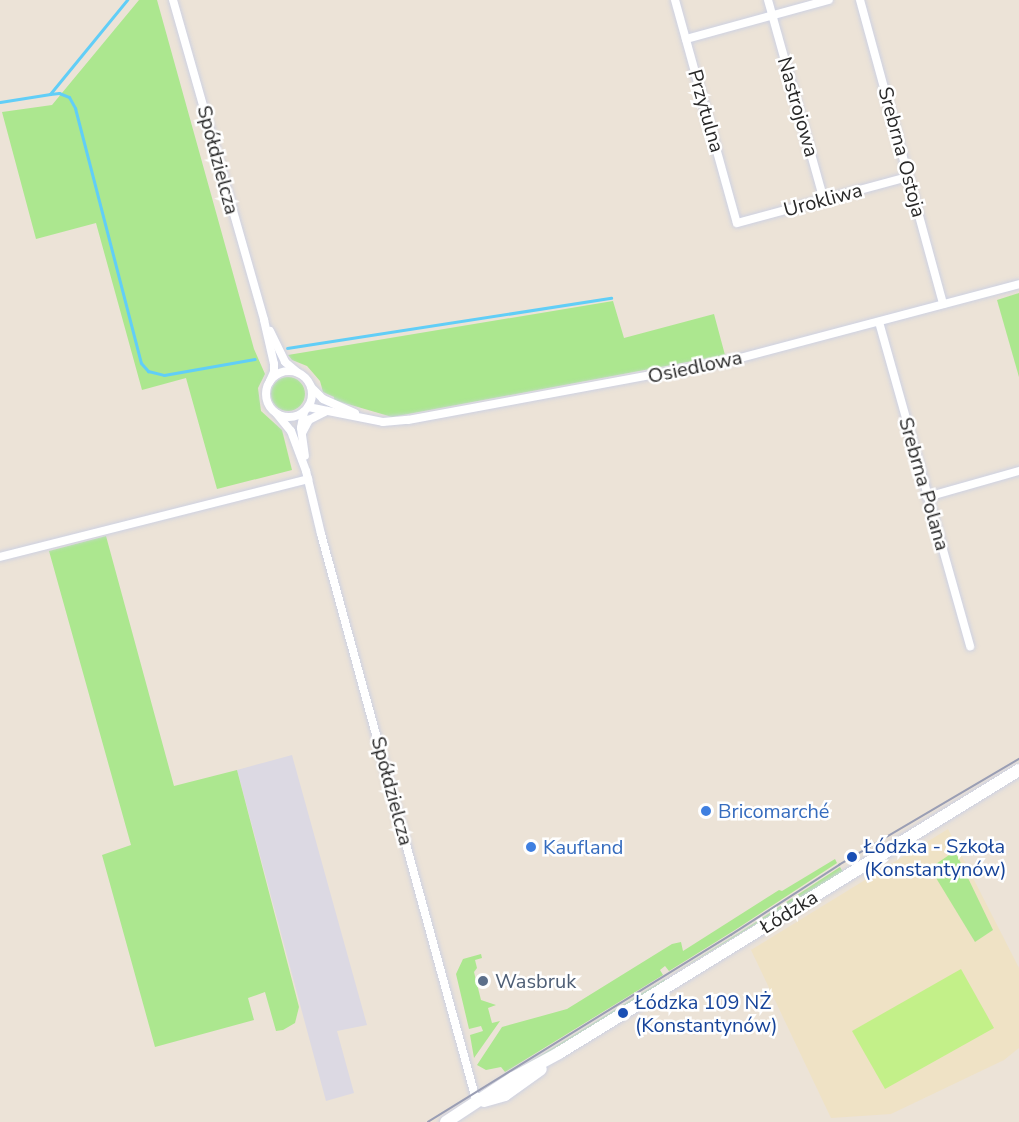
<!DOCTYPE html>
<meta charset="utf-8">
<style>
body{margin:0}
#map{position:relative;width:1019px;height:1122px;overflow:hidden;background:#ece3d7;font-family:"Nunito Sans",sans-serif}
div>[style]{position:absolute}
.industrial>*{inset:0;background:#dcd9e3}
.education>*{inset:0;background:#efe2c5}
.green>*{inset:0;background:#ace78f}
.round{border-radius:50%}
.pitch>*{inset:0;background:#c3f089}
.stream>*{height:3px;margin:-1.5px;padding:0 1.5px;transform-origin:1.5px;border-radius:1.5px;background:#61cef7}
.roads{filter:drop-shadow(0 0 2px #cdd1e2) drop-shadow(0 0 2px #cdd1e2)}
.minor>*{height:8px;margin:-4px;padding:0 4px;transform-origin:4px;border-radius:4px;background:#fff}
.minor>.ring{margin:-4px;padding:0;box-sizing:content-box;background:none;border:8px solid #fff;border-radius:50%}
.secondary>*{height:12px;margin:-6px;padding:0 6px;transform-origin:6px;border-radius:6px;background:#fff}
.tram>*{height:1.5px;margin:-0.75px;padding:0 0.75px;transform-origin:0.75px;border-radius:0.75px;background:#9a9eb4}
.dots>*{width:16px;height:16px;translate:-50% -50%;box-sizing:border-box;border:3px solid #fff;border-radius:50%}
span{translate:-50% -50%;white-space:nowrap;text-align:center;line-height:1.15;-webkit-text-stroke:5px #fff;paint-order:stroke}
.street-label{font-size:20px;color:#282828}
.shop-label{font-size:20px;color:#366cbe}
.left{translate:0 -50%;text-align:left}
.transit-label{font-size:20px;color:#164399}
.service-label{font-size:20px;color:#4e5e75}
</style>
<div id="map">
<div class="industrial">
<div style="clip-path:polygon(292px 755px,367px 1025px,337px 1031px,354px 1093px,326px 1101px,237px 770px)"></div>
</div>
<div class="education">
<div style="clip-path:polygon(948px 829px,1019px 968px,1019px 1048px,1004px 1060px,891px 1114px,831px 1118px,751px 950px)"></div>
</div>
<div class="green">
<div style="clip-path:polygon(139px 0,157px 0,254px 349px,265px 374px,258px 388px,261px 411px,282px 430px,292px 470px,217px 489px,186px 378px,142px 390px,96px 223px,36px 239px,2px 112px,52px 105px)"></div>
<div style="clip-path:polygon(1019px 293px,1019px 377px,997px 300px)"></div>
<div style="clip-path:polygon(613px 301px,624px 338px,714px 314px,725px 355px,392px 417px,334px 400px,334px 397px,323px 392px,320px 381px,307px 366px,292px 360px,288px 355px)"></div>
<div class="round" style="left:271px;top:377px;width:34px;height:34px"></div>
<div style="clip-path:polygon(106px 536px,174px 786px,237px 770px,299px 1007px,295px 1023px,283px 1030px,276px 1031px,265px 992px,248px 998px,254px 1020px,155px 1047px,102px 855px,131px 845px,49px 551px)"></div>
<div style="clip-path:polygon(955px 851px,993px 930px,975px 942px,930px 868px)"></div>
<div style="clip-path:polygon(835px 859px,837px 863px,735px 930px,669px 971px,665px 966px,660px 970px,663px 975px,505px 1072px,501px 1067px,486px 1070px,477px 1065px,502px 1027px,567px 1009px,672px 944px,681px 942px,683px 951px,779px 890px,782px 891px)"></div>
<div style="clip-path:polygon(840px 867px,843px 872px,671px 975px,742px 931px)"></div>
<div style="clip-path:polygon(481px 954px,482px 958px,475px 960px,477px 968px,474px 972px,481px 1000px,496px 1005px,488px 1008px,492px 1023px,500px 1021px,474px 1058px,470px 1035px,483px 1031px,481px 1026px,469px 1029px,456px 974px,463px 959px)"></div>
<div style="clip-path:polygon(665px 979px,665px 981px,508px 1077px,507px 1076px)"></div>
</div>
<div class="pitch">
<div style="clip-path:polygon(961px 969px,994px 1028px,885px 1089px,852px 1031px)"></div>
</div>
<div class="stream">
<div style="left:50px;top:94px;width:9px;rotate:-6deg"></div>
<div style="left:59px;top:93px;width:11px;rotate:22deg"></div>
<div style="left:69px;top:97px;width:13px;rotate:61deg"></div>
<div style="left:75px;top:108px;width:263px;rotate:75.5deg"></div>
<div style="left:141px;top:363px;width:11px;rotate:49deg"></div>
<div style="left:148px;top:371px;width:16px;rotate:14deg"></div>
<div style="left:164px;top:375px;width:92px;rotate:-10deg"></div>
<div style="left:0;top:102px;width:51px;rotate:-9.1deg"></div>
<div style="left:50px;top:94px;width:122px;rotate:-50.7deg"></div>
<div style="left:287px;top:348px;width:328px;rotate:-8.8deg"></div>
</div>
<div class="roads">
<div class="minor">
<div style="left:173px;top:0;width:333px;rotate:74.1deg"></div>
<div style="left:264px;top:320px;width:45px;rotate:77.2deg"></div>
<div style="left:274px;top:364px;width:8px;rotate:90deg"></div>
<div style="left:274px;top:372px;width:10px;rotate:114deg"></div>
<div style="left:675px;top:0;width:231px;rotate:74.5deg"></div>
<div style="left:737px;top:223px;width:177px;rotate:-15.1deg"></div>
<div style="left:768px;top:0;width:208px;rotate:74.4deg"></div>
<div style="left:860px;top:0;width:315px;rotate:74.7deg"></div>
<div style="left:686px;top:39px;width:148px;rotate:-15.3deg"></div>
<div style="left:879px;top:322px;width:337px;rotate:74.3deg"></div>
<div style="left:270px;top:331px;width:34px;rotate:64deg"></div>
<div style="left:285px;top:362px;width:16px;rotate:40deg"></div>
<div class="ring" style="left:266px;top:371px;width:38px;height:38px"></div>
<div style="left:311px;top:387px;width:17px;rotate:45deg"></div>
<div style="left:323px;top:399px;width:35px;rotate:24deg"></div>
<div style="left:308px;top:407px;width:76px;rotate:11.3deg"></div>
<div style="left:383px;top:422px;width:25px;rotate:-5deg"></div>
<div style="left:408px;top:420px;width:334px;rotate:-10.5deg"></div>
<div style="left:736px;top:359px;width:293px;rotate:-14.8deg"></div>
<div style="left:304px;top:412px;width:16px;rotate:101deg"></div>
<div style="left:301px;top:428px;width:28px;rotate:82deg"></div>
<div style="left:277px;top:414px;width:22px;rotate:51deg"></div>
<div style="left:291px;top:431px;width:43px;rotate:69.4deg"></div>
<div style="left:306px;top:471px;width:65px;rotate:76.6deg"></div>
<div style="left:321px;top:534px;width:590px;rotate:74.67deg"></div>
<div style="left:302px;top:433px;width:15px;rotate:-62deg"></div>
<div style="left:309px;top:420px;width:20px;rotate:-27deg"></div>
<div style="left:927px;top:497px;width:96px;rotate:-15.8deg"></div>
<div style="left:0;top:557px;width:318px;rotate:-14.2deg"></div>
</div>
<div class="secondary">
<div style="left:484px;top:1101px;width:22px;rotate:-16deg"></div>
<div style="left:505px;top:1095px;width:44px;rotate:-35.8deg"></div>
<div style="left:446px;top:1122px;width:80px;rotate:-33.3deg"></div>
<div style="left:513px;top:1078px;width:52px;rotate:-28.5deg"></div>
<div style="left:559px;top:1053px;width:540px;rotate:-31.6deg"></div>
</div>
</div>
<div class="tram">
<div style="left:428px;top:1122px;width:356px;rotate:-31.7deg"></div>
<div style="left:731px;top:935px;width:129px;rotate:-32.9deg"></div>
<div style="left:839px;top:865px;width:209px;rotate:-30.5deg"></div>
</div>
<div class="dots">
<div style="left:706px;top:811px;background:#3f7fe0"></div>
<div style="left:531px;top:847px;background:#3f7fe0"></div>
<div style="left:852px;top:857px;background:#1a4fb4"></div>
<div style="left:483px;top:981px;background:#5c6f8a"></div>
<div style="left:623px;top:1013px;background:#1a4fb4"></div>
</div>
<div class="street-label">
<span style="left:798px;top:107px;rotate:74deg">Nastrojowa</span>
<span style="left:706px;top:111px;rotate:74deg">Przytulna</span>
<span style="left:902px;top:152px;rotate:75deg">Srebrna Ostoja</span>
<span style="left:218px;top:160px;rotate:75deg">Spółdzielcza</span>
<span style="left:823px;top:200px;rotate:-15deg">Urokliwa</span>
<span style="left:695px;top:367px;rotate:-12deg">Osiedlowa</span>
<span style="left:924px;top:484px;rotate:74deg">Srebrna Polana</span>
<span style="left:392px;top:791px;rotate:75deg">Spółdzielcza</span>
<span style="left:789px;top:912px;rotate:-32deg">Łódzka</span>
</div>
<div class="shop-label">
<span class="left" style="left:718px;top:811px">Bricomarché</span>
<span class="left" style="left:543px;top:847px">Kaufland</span>
</div>
<div class="transit-label">
<span class="left" style="left:864px;top:858px">Łódzka - Szkoła<br>(Konstantynów)</span>
<span class="left" style="left:635px;top:1014px">Łódzka 109 NŻ<br>(Konstantynów)</span>
</div>
<div class="service-label">
<span class="left" style="left:495px;top:981px">Wasbruk</span>
</div>
</div>
